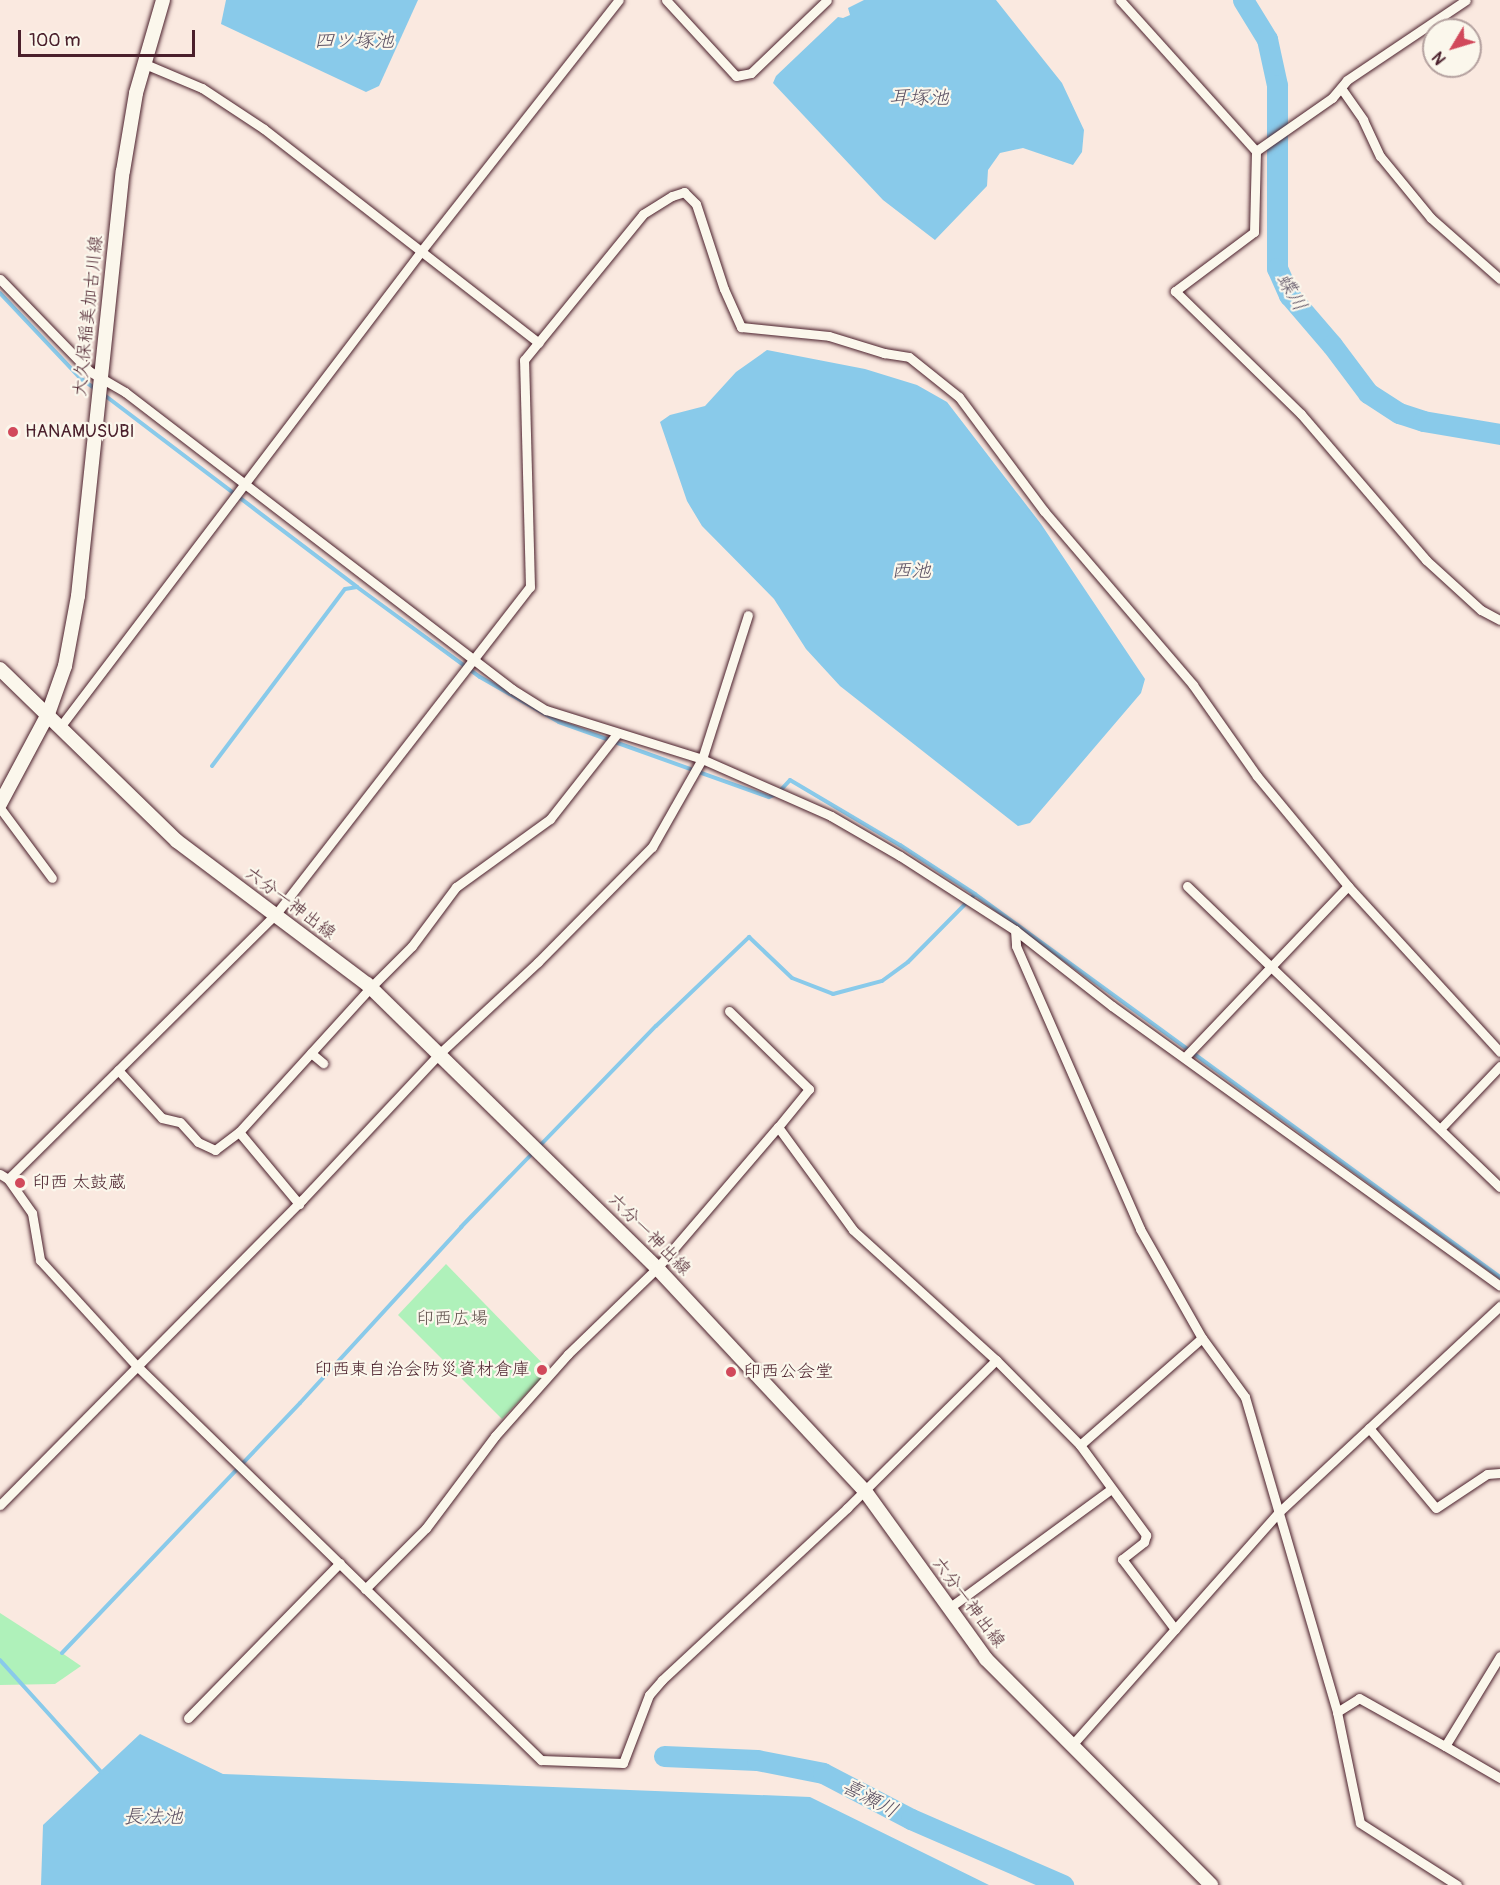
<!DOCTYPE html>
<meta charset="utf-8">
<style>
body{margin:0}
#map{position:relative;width:1500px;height:1885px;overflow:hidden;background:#fae9e0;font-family:Pangolin,"Klee One",sans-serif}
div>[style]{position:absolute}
.green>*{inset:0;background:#aff1ba}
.water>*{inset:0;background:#89caea}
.stream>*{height:4px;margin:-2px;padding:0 2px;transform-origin:2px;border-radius:2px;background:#89caea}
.river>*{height:21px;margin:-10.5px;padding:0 10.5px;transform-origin:10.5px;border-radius:10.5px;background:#89caea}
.roads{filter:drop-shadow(0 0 2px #4a1f2b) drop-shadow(0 0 2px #4a1f2b)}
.street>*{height:9px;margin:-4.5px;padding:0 4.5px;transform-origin:4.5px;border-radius:4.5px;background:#fbf7ec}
.secondary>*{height:14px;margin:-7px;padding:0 7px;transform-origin:7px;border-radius:7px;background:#fbf7ec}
.dots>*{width:16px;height:16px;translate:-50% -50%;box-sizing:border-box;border:3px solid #fbf7ec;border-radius:50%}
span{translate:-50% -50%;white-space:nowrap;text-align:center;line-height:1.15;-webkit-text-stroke:4.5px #fbf7ec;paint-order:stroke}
.street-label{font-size:18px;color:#4a1f2b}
.poi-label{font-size:18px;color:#4a1f2b}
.left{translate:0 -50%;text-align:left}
.right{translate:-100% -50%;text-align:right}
.park-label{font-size:18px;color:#63544f}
.water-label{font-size:20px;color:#5d5264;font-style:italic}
.north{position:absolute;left:1422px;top:18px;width:60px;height:60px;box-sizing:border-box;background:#fbf7ec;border:2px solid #b4a19f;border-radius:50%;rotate:232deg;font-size:16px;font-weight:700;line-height:24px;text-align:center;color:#4a1f2b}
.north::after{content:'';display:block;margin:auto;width:21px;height:27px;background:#d1495b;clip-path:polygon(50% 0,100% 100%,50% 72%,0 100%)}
.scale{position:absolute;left:18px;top:30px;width:177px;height:27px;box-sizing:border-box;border:3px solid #4a1f2b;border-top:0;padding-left:8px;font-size:18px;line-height:21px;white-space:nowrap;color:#4a1f2b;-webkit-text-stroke:4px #fbf7ec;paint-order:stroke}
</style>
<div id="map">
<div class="green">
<div style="clip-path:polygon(446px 1264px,549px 1370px,502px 1419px,398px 1315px)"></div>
<div style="clip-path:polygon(0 1613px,62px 1653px,81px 1666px,55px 1684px,0 1685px)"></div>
</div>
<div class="water">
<div style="clip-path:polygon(226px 0,418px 0,379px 86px,366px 92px,221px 24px)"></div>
<div style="clip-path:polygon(864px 0,996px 0,1062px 83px,1084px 130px,1082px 152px,1073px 165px,1023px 148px,1000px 153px,988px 170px,987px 186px,935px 240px,883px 200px,773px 83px,776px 76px,838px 17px,843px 18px,850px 15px,848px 8px)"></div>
<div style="clip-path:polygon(767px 350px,865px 369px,917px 385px,947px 402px,1041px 524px,1145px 679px,1141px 693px,1030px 823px,1018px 826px,840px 686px,806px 649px,774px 599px,702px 526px,687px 501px,660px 422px,670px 415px,705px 406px,736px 372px)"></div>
<div style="clip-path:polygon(140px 1734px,223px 1774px,810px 1797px,989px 1885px,41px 1885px,43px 1825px)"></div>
</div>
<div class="stream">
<div style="left:0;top:293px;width:117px;rotate:46.7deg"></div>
<div style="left:80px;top:378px;width:21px;rotate:35deg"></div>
<div style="left:103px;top:394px;width:319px;rotate:37.2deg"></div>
<div style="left:212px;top:766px;width:221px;rotate:-53.1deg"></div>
<div style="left:345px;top:589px;width:12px;rotate:-9deg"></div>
<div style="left:357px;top:587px;width:152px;rotate:36.2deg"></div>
<div style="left:480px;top:677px;width:91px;rotate:29.7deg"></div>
<div style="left:559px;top:722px;width:223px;rotate:19.7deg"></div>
<div style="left:769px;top:797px;width:9px;rotate:-21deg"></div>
<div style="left:777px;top:794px;width:19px;rotate:-47deg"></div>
<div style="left:790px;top:780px;width:128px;rotate:30.6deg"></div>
<div style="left:900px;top:845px;width:90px;rotate:33.2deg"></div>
<div style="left:975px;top:894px;width:650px;rotate:36.11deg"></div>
<div style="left:62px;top:1653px;width:345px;rotate:-46.4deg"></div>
<div style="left:300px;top:1403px;width:239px;rotate:-47.5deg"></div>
<div style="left:461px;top:1227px;width:280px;rotate:-45.9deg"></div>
<div style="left:656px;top:1026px;width:129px;rotate:-43.7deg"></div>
<div style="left:749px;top:937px;width:59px;rotate:43.6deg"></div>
<div style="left:792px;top:978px;width:44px;rotate:21.3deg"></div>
<div style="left:833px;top:994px;width:51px;rotate:-14.9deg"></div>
<div style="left:882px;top:981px;width:32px;rotate:-36deg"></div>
<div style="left:908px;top:962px;width:95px;rotate:-45.4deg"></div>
<div style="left:0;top:1660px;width:152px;rotate:47.9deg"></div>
</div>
<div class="river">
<div style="left:1243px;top:0;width:46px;rotate:58.4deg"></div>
<div style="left:1267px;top:39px;width:47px;rotate:77.7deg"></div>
<div style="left:1277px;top:85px;width:183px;rotate:90deg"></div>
<div style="left:1277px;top:268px;width:30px;rotate:66deg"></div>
<div style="left:1289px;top:295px;width:66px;rotate:49.3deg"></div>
<div style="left:1332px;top:345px;width:60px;rotate:53.1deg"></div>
<div style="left:1368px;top:393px;width:37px;rotate:33deg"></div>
<div style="left:1399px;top:413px;width:25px;rotate:18deg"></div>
<div style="left:1423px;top:421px;width:78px;rotate:9.6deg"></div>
<div style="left:664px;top:1756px;width:93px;rotate:2.5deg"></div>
<div style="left:757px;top:1760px;width:67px;rotate:11.1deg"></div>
<div style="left:823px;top:1773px;width:99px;rotate:27.6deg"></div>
<div style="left:911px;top:1819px;width:166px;rotate:23.5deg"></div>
</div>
<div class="roads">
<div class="street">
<div style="left:666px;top:0;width:103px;rotate:47.4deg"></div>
<div style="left:736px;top:76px;width:15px;rotate:-11deg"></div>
<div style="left:751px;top:73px;width:105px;rotate:-43.8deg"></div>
<div style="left:1120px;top:0;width:203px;rotate:48deg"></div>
<div style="left:1256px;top:151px;width:81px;rotate:91.4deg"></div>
<div style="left:1254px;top:232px;width:99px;rotate:143.2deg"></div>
<div style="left:1175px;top:291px;width:176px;rotate:44.3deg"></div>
<div style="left:1301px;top:414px;width:192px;rotate:49.4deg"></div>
<div style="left:1426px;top:560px;width:74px;rotate:42.3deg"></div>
<div style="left:1481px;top:610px;width:21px;rotate:28deg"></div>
<div style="left:145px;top:64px;width:62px;rotate:22.8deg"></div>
<div style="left:202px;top:88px;width:74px;rotate:33.5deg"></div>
<div style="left:264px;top:129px;width:348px;rotate:37.9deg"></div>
<div style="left:1341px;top:88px;width:39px;rotate:55deg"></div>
<div style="left:1363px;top:120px;width:40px;rotate:65deg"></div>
<div style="left:1380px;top:156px;width:80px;rotate:50.6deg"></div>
<div style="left:1431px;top:218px;width:92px;rotate:41.5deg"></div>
<div style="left:1256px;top:151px;width:93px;rotate:-34.9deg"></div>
<div style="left:1332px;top:98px;width:23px;rotate:-50deg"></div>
<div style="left:1347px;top:80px;width:143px;rotate:-33.9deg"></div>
<div style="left:0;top:279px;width:128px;rotate:45.9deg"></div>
<div style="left:89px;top:371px;width:42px;rotate:30.3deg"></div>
<div style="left:125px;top:392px;width:488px;rotate:37.5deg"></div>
<div style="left:512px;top:689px;width:40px;rotate:32deg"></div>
<div style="left:546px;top:710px;width:164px;rotate:17.4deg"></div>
<div style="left:702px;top:759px;width:141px;rotate:23.8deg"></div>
<div style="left:831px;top:816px;width:80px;rotate:30.1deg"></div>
<div style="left:900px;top:856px;width:137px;rotate:32.8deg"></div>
<div style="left:1015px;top:930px;width:123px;rotate:38.1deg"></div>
<div style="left:1112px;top:1006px;width:478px;rotate:35.8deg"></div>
<div style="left:60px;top:727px;width:599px;rotate:-52.8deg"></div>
<div style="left:422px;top:250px;width:318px;rotate:-51.8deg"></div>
<div style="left:0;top:808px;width:87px;rotate:53.4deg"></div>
<div style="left:1187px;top:886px;width:434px;rotate:43.9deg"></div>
<div style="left:1015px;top:930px;width:16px;rotate:86deg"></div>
<div style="left:1016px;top:946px;width:309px;rotate:66.3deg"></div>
<div style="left:1140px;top:1229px;width:125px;rotate:60.4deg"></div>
<div style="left:1202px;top:1338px;width:73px;rotate:53.9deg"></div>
<div style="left:1245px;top:1397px;width:328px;rotate:73.7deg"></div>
<div style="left:1337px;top:1712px;width:113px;rotate:78.3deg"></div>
<div style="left:1360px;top:1823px;width:115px;rotate:32.6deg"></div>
<div style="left:729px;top:1011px;width:112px;rotate:44.3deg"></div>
<div style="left:809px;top:1089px;width:49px;rotate:129.2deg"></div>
<div style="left:311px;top:1053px;width:16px;rotate:40deg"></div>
<div style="left:1185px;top:1057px;width:236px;rotate:-46.4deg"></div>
<div style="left:118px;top:1070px;width:65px;rotate:47.5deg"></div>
<div style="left:162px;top:1118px;width:18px;rotate:13deg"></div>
<div style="left:180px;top:1122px;width:27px;rotate:48deg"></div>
<div style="left:198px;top:1142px;width:19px;rotate:25deg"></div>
<div style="left:215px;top:1150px;width:30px;rotate:-37deg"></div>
<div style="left:239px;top:1132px;width:195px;rotate:-47.7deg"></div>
<div style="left:370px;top:988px;width:59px;rotate:-45deg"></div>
<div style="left:412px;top:946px;width:74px;rotate:-53.3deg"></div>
<div style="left:456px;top:887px;width:116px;rotate:-35.9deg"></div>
<div style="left:550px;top:819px;width:108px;rotate:-51.8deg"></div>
<div style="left:1440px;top:1129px;width:87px;rotate:-46.4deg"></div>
<div style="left:239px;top:1132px;width:94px;rotate:50.2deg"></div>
<div style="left:0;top:1174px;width:9px;rotate:32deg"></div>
<div style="left:8px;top:1179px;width:42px;rotate:54.8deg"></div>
<div style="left:32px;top:1213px;width:48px;rotate:80.3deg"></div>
<div style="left:40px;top:1260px;width:142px;rotate:47.6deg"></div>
<div style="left:136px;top:1365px;width:566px;rotate:44.28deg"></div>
<div style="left:541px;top:1760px;width:82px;rotate:2.1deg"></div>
<div style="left:623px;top:1763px;width:73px;rotate:-69.1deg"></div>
<div style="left:649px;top:1695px;width:20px;rotate:-49deg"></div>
<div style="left:662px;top:1680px;width:253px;rotate:-42.9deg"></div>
<div style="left:847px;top:1508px;width:210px;rotate:-44.8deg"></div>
<div style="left:8px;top:1179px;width:377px;rotate:-44.7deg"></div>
<div style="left:276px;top:914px;width:414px;rotate:-52.2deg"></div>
<div style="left:530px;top:587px;width:227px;rotate:-91.5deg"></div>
<div style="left:524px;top:360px;width:188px;rotate:-50.8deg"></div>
<div style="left:643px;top:214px;width:34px;rotate:-32deg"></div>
<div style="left:672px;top:196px;width:13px;rotate:-18deg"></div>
<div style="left:684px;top:192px;width:17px;rotate:45deg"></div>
<div style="left:696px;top:204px;width:89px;rotate:71.8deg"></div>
<div style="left:724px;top:289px;width:42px;rotate:65.9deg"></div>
<div style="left:741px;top:327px;width:88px;rotate:5.8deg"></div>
<div style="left:829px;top:336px;width:58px;rotate:17.2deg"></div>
<div style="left:884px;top:353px;width:25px;rotate:9deg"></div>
<div style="left:909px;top:357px;width:64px;rotate:38.7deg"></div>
<div style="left:959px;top:397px;width:142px;rotate:53.3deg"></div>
<div style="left:1044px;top:511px;width:229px;rotate:49.4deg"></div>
<div style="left:1193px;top:685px;width:111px;rotate:54.9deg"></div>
<div style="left:1257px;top:776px;width:143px;rotate:50.4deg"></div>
<div style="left:1348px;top:886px;width:225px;rotate:47.5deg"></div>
<div style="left:1369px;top:1428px;width:104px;rotate:50.1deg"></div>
<div style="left:1436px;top:1508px;width:61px;rotate:-33.7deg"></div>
<div style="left:1487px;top:1474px;width:13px;rotate:-4deg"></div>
<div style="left:1080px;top:1445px;width:112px;rotate:53.7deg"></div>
<div style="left:1146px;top:1535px;width:7px;rotate:106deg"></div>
<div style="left:1144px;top:1542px;width:28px;rotate:142deg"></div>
<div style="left:1122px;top:1559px;width:88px;rotate:52.9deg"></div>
<div style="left:0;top:1505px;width:429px;rotate:-45.3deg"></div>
<div style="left:302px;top:1200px;width:200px;rotate:-46.8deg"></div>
<div style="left:439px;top:1054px;width:135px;rotate:-42.9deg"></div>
<div style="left:538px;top:962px;width:162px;rotate:-45.3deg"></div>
<div style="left:652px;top:847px;width:101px;rotate:-60.4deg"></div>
<div style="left:702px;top:759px;width:151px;rotate:-72.3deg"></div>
<div style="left:365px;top:1589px;width:86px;rotate:-45deg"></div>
<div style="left:426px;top:1528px;width:115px;rotate:-53.1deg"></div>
<div style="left:495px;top:1436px;width:110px;rotate:-48.3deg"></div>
<div style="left:568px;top:1354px;width:124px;rotate:-44deg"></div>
<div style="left:657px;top:1268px;width:186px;rotate:-49.4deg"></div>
<div style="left:778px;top:1127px;width:127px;rotate:53.9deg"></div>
<div style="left:853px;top:1230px;width:193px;rotate:42.3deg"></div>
<div style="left:996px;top:1360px;width:120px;rotate:45.3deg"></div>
<div style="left:1080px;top:1445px;width:162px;rotate:-41.3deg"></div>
<div style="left:949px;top:1608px;width:201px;rotate:-36.3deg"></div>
<div style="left:1500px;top:1656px;width:105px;rotate:121.4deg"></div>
<div style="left:1445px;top:1746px;width:64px;rotate:30.2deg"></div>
<div style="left:1337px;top:1712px;width:26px;rotate:-32deg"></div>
<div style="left:1359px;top:1698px;width:98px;rotate:29.2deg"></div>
<div style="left:188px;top:1718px;width:217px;rotate:-45.6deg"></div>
<div style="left:1072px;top:1745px;width:310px;rotate:-48.4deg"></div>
<div style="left:1278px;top:1513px;width:304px;rotate:-43deg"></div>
</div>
<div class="secondary">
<div style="left:0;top:669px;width:247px;rotate:44.2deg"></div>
<div style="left:177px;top:841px;width:238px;rotate:37deg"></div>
<div style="left:367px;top:984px;width:406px;rotate:44.4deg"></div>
<div style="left:657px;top:1268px;width:305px;rotate:47deg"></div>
<div style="left:865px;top:1491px;width:207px;rotate:54.2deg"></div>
<div style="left:986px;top:1659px;width:319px;rotate:45.1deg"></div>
<div style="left:0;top:804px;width:102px;rotate:-61.9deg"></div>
<div style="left:48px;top:714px;width:51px;rotate:-70.5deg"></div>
<div style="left:65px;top:666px;width:71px;rotate:-79.5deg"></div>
<div style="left:78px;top:596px;width:427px;rotate:-84deg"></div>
<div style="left:123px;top:171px;width:79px;rotate:-80.5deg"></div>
<div style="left:136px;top:93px;width:97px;rotate:-73.8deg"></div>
</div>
</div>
<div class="dots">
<div style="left:13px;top:432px;background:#d1495b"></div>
<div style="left:20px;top:1183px;background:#d1495b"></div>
<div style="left:542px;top:1370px;background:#d1495b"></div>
<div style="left:731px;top:1372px;background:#d1495b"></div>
</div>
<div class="street-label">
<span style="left:89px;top:316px;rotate:-84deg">大久保稲美加古川線</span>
<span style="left:290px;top:904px;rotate:37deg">六分一神出線</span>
<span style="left:649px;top:1235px;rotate:45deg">六分一神出線</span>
<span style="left:968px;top:1603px;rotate:53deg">六分一神出線</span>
</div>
<div class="poi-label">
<span class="left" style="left:25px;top:432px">HANAMUSUBI</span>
<span class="left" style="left:32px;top:1183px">印西 太鼓蔵</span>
<span class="right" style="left:530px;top:1370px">印西東自治会防災資材倉庫</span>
<span class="left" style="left:743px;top:1372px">印西公会堂</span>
</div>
<div class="park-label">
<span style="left:452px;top:1319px">印西広場</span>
</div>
<div class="water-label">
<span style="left:354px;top:40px">四ツ塚池</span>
<span style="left:919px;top:97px">耳塚池</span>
<span style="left:1292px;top:292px;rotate:60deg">蝶川</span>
<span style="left:911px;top:570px">西池</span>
<span style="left:870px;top:1798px;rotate:28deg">喜瀬川</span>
<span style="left:153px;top:1816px">長法池</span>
</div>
<div class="north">N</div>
<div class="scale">100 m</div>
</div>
